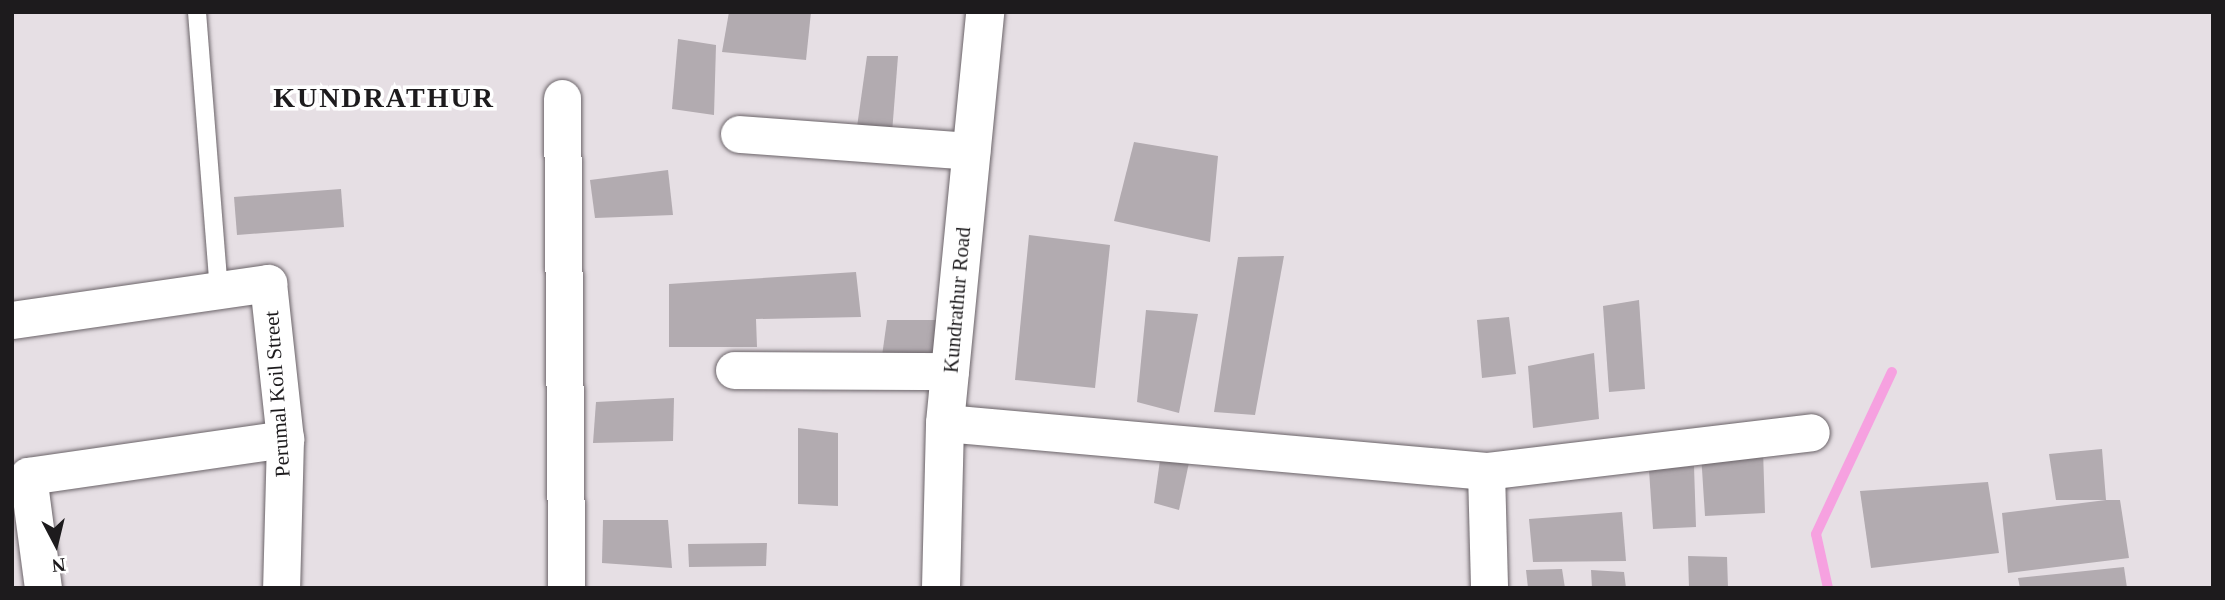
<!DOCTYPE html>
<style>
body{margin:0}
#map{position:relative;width:2225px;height:600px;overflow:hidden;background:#e6dfe4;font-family:"Times New Roman",serif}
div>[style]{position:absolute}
.stream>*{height:10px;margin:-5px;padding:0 5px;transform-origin:5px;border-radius:5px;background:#f6a1e0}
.building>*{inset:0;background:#b2abb0}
.roads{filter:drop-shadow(0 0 2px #6b6469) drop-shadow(0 0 2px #6b6469)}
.lane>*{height:18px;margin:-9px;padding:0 9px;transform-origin:9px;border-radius:9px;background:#fff}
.street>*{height:37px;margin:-18.5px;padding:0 18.5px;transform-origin:18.5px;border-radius:18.5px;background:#fff}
.secondary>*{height:38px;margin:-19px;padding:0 19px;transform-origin:19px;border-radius:19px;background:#fff}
span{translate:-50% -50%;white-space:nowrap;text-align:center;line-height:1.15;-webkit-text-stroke:7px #fff;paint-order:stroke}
.street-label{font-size:21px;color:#1d1b1d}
.district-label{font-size:28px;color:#1d1b1d;font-weight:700;letter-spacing:2px}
.frame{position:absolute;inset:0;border:14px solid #1d1b1d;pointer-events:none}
.north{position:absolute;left:21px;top:509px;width:70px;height:70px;-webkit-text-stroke:5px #fff;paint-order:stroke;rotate:173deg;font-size:19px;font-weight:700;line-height:28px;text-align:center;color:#1d1b1d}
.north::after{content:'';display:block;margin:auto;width:24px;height:32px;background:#1d1b1d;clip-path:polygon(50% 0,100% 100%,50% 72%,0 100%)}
</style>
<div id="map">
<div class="stream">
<div style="left:1828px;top:588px;width:55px;rotate:-102.5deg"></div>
<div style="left:1816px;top:534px;width:179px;rotate:-64.9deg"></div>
</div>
<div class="building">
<div style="clip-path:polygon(729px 12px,811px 12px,806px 60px,722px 52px)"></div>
<div style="clip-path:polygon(678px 39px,716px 45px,714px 115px,672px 109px)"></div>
<div style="clip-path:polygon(867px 56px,898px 56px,892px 133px,857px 127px)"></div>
<div style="clip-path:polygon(1134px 142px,1218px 156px,1210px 242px,1114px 221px)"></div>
<div style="clip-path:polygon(668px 170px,673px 215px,595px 218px,590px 180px)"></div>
<div style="clip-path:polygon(341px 189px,344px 227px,237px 235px,234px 197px)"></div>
<div style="clip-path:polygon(1029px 235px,1110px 245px,1095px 388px,1015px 380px)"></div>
<div style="clip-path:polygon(1284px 256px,1255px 415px,1214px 412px,1238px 257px)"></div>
<div style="clip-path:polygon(856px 272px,861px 317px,756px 319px,757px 347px,669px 347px,669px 284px)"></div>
<div style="clip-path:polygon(1639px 300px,1645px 389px,1609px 392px,1603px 306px)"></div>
<div style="clip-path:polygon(1146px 310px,1198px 314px,1179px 413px,1137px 402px)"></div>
<div style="clip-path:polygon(1509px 317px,1516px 374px,1482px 378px,1477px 320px)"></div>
<div style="clip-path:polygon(887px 320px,946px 320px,942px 361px,882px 356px)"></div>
<div style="clip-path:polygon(1594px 353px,1599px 419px,1533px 428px,1528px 366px)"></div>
<div style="clip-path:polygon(674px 398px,673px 441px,593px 443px,596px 402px)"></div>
<div style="clip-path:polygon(798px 428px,838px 433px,838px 506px,798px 504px)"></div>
<div style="clip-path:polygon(2102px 449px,2106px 500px,2120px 500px,2129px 558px,2008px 573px,2002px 513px,2106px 500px,2056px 500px,2049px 454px)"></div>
<div style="clip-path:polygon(1763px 450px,1765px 513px,1705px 516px,1701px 454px)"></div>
<div style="clip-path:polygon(1161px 453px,1191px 453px,1179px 510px,1154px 503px)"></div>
<div style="clip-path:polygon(1694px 466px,1696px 527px,1653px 529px,1649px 470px)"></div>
<div style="clip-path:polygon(1988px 482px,1999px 553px,1871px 568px,1860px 491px)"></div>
<div style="clip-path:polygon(1622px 512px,1626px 561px,1533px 562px,1529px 519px)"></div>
<div style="clip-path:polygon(603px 520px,668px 520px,672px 568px,602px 563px)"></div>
<div style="clip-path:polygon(767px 543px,766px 566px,689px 567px,688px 544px)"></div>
<div style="clip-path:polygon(1688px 556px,1727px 557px,1728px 588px,1689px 588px)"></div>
<div style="clip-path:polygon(2124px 567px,2127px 588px,2020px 588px,2018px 578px)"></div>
<div style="clip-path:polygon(1562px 569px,1565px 588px,1528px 588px,1526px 570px)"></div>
<div style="clip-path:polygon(1591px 570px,1624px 572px,1626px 588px,1592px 588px)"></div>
</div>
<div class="roads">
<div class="lane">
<div style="left:197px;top:12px;width:281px;rotate:85.5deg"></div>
</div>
<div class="street">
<div style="left:562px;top:98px;width:490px;rotate:89.5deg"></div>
<div style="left:739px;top:134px;width:233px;rotate:4.2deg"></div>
<div style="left:12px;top:320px;width:259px;rotate:-8.2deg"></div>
<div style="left:268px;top:283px;width:157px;rotate:83.8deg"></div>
<div style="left:285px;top:439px;width:149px;rotate:91.5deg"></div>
<div style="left:734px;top:370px;width:216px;rotate:0.3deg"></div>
<div style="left:945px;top:423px;width:543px;rotate:5.07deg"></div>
<div style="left:1486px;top:471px;width:327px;rotate:-6.8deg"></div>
<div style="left:1486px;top:471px;width:117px;rotate:88.5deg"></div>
<div style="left:43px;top:588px;width:113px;rotate:-97.6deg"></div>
<div style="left:28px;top:476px;width:260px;rotate:-8.2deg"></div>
</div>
<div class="secondary">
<div style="left:941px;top:588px;width:165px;rotate:-88.6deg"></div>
<div style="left:945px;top:423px;width:413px;rotate:-84.4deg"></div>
</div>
</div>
<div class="street-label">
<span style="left:957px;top:300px;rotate:-85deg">Kundrathur Road</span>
<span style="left:277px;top:394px;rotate:-94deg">Perumal Koil Street</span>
</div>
<div class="district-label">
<span style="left:384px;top:98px">KUNDRATHUR</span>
</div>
<div class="frame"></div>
<div class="north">N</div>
</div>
